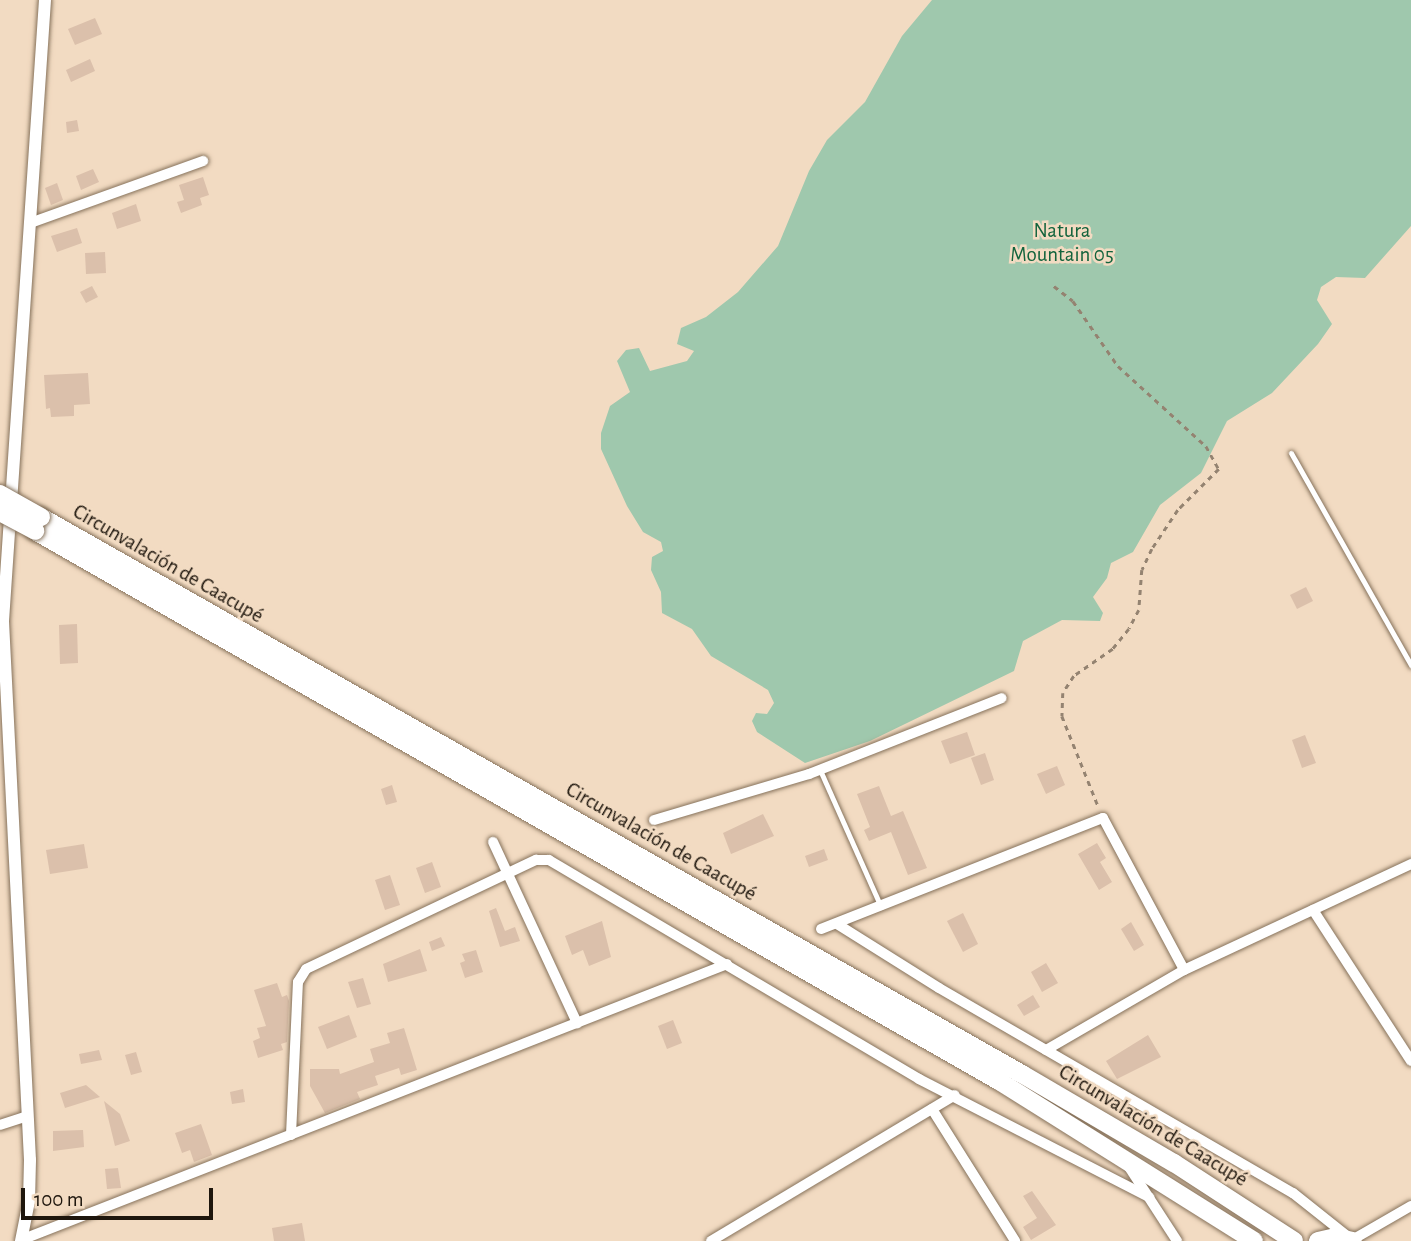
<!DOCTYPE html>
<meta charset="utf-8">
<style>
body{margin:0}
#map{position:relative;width:1411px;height:1241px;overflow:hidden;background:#f2dbc2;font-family:"Alegreya Sans",sans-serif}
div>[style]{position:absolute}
.green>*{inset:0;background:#9fc8ad}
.building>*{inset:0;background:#dbc0ab}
.path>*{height:2.5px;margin-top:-1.25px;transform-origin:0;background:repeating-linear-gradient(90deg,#948371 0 5px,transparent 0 10px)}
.roads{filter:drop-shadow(0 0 2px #86725b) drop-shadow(0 0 2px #86725b)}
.service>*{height:5px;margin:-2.5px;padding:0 2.5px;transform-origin:2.5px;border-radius:2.5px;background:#fff}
.minor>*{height:10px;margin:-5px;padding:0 5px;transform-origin:5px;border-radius:5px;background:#fff}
.tertiary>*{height:12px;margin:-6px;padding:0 6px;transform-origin:6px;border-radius:6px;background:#fff}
.trunk>*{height:18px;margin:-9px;padding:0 9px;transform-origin:9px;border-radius:9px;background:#fff}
.bridges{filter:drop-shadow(0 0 2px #86725b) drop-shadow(0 0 2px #86725b)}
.trunk-bridge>*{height:18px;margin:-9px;padding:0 9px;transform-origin:9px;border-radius:9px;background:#fff}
span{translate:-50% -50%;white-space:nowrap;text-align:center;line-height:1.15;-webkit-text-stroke:5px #f2dbc2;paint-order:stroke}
.park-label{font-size:21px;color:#12633c}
.street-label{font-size:21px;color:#1e160d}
.scale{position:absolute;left:21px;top:1188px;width:192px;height:32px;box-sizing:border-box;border:4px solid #1e160d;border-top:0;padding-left:9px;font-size:21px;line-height:24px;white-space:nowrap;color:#1e160d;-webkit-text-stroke:5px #f2dbc2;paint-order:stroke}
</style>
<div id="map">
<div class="green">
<div style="clip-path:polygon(932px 0,1411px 0,1411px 226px,1365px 278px,1336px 277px,1321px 287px,1317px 300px,1332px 324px,1318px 344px,1272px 393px,1227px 421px,1201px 473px,1160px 505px,1133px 552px,1111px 563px,1107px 578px,1093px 597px,1103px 613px,1100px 621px,1062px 620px,1023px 641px,1014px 671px,870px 741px,805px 763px,757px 732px,752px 721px,756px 713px,767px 714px,774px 703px,768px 690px,711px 656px,692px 629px,662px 613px,661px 592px,651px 570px,652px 557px,663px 551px,661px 542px,643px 532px,627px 506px,601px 449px,601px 433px,610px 406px,630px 392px,617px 361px,626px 350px,639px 348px,650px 371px,687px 361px,694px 351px,677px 344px,681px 328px,706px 317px,738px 292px,778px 246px,809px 171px,827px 140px,865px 102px,902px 36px)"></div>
</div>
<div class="building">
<div style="clip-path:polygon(95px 18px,102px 34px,75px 45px,68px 29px)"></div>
<div style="clip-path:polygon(90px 59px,95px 71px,71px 82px,66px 70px)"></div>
<div style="clip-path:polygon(77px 120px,79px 131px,67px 133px,66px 122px)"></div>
<div style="clip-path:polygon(93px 169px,99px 182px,81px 190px,76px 176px)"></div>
<div style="clip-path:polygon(203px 177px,209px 195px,200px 198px,202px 205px,181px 213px,177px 202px,184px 200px,179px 185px)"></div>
<div style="clip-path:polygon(57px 183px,63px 200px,51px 205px,45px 188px)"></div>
<div style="clip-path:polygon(136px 204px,141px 221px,117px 229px,112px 213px)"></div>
<div style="clip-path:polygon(77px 228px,82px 243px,57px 252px,51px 236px)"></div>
<div style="clip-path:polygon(105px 252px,106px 273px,86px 274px,85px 253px)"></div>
<div style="clip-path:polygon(92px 286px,98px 297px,86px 303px,80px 292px)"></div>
<div style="clip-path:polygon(88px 373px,90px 404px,74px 405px,74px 416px,51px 417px,50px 408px,46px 409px,44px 375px)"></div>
<div style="clip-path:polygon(1306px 587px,1313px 601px,1297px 609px,1290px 595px)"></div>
<div style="clip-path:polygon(77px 624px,78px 663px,60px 664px,59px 625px)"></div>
<div style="clip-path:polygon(967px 732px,975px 755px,950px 764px,941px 741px)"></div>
<div style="clip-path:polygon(1305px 735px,1316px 763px,1302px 768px,1292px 740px)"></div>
<div style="clip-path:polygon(985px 753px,994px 780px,981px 785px,971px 758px)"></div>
<div style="clip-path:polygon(1057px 766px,1065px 785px,1046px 794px,1037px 774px)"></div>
<div style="clip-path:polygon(392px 785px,397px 802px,386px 805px,381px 789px)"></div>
<div style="clip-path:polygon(879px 786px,891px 816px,903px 811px,927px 868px,908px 875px,891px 832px,869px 841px,864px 830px,870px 827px,857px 794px)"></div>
<div style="clip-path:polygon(763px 814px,774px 836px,731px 854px,723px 833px)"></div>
<div style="clip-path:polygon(1097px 843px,1106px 858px,1100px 862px,1112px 882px,1099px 890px,1078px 854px)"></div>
<div style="clip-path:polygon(84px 844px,88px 868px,50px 874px,46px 850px)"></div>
<div style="clip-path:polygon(824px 849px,828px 860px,809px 867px,805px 856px)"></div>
<div style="clip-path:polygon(432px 862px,441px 887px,425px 893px,416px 868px)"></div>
<div style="clip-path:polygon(390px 875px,400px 905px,385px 910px,375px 880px)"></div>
<div style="clip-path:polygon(496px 908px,505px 931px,515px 927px,520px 941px,500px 947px,489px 911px)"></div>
<div style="clip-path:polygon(963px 913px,978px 944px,963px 952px,947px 921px)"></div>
<div style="clip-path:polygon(602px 921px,611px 957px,589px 966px,583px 950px,572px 955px,565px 936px)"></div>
<div style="clip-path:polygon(1131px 922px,1144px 945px,1134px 951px,1121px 929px)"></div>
<div style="clip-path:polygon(441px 937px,445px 946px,432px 951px,429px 942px)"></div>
<div style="clip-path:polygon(420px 949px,427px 971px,388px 982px,383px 964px)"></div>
<div style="clip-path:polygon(476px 950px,483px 972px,465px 978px,460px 963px,465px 961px,462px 954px)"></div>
<div style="clip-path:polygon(1046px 963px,1058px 983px,1042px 992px,1031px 972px)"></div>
<div style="clip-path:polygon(363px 978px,371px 1004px,357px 1008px,348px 982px)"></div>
<div style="clip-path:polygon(277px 983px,282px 997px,287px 995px,289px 1001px,287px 1042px,281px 1044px,283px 1050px,258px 1058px,253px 1041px,260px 1038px,257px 1028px,266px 1026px,254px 990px)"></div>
<div style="clip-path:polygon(1033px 995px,1040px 1007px,1024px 1016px,1017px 1005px)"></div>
<div style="clip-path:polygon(349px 1015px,357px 1037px,327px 1049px,318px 1027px)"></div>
<div style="clip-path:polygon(673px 1020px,682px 1043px,667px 1049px,658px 1026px)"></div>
<div style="clip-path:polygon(404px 1028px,417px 1070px,401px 1075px,399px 1068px,375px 1076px,378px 1085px,357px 1092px,360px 1099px,325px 1113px,310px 1086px,310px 1069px,339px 1069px,340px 1074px,374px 1062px,370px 1049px,390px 1043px,387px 1033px)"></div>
<div style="clip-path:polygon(1148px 1035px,1161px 1057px,1117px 1079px,1106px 1061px)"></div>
<div style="clip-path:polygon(99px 1050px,102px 1060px,81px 1064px,79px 1054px)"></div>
<div style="clip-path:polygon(136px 1052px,142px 1072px,131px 1075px,125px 1055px)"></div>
<div style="clip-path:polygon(86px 1085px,100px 1097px,65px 1108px,60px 1093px)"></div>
<div style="clip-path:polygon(243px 1089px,245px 1102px,232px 1104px,230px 1092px)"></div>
<div style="clip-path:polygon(104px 1101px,120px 1114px,130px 1141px,115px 1146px)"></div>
<div style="clip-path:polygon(201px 1124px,212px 1155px,194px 1162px,190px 1150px,182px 1153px,175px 1133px)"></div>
<div style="clip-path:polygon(83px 1130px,84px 1147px,53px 1151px,53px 1131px)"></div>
<div style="clip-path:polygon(118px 1168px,121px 1188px,107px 1189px,105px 1169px)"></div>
<div style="clip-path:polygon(1032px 1191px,1056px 1225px,1031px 1240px,1023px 1227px,1037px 1218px,1023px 1196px)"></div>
<div style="clip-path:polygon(302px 1223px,305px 1241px,274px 1241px,272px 1228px)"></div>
</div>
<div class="path">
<div style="left:1054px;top:286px;width:24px;rotate:38deg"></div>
<div style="left:1073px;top:301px;width:79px;rotate:55.3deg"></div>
<div style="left:1118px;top:366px;width:119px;rotate:42.3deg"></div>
<div style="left:1206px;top:446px;width:26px;rotate:61deg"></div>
<div style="left:1219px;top:469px;width:58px;rotate:135deg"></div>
<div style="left:1178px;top:510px;width:47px;rotate:123.7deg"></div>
<div style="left:1152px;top:549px;width:23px;rotate:115deg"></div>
<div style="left:1142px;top:570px;width:40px;rotate:94.3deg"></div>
<div style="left:1139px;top:610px;width:21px;rotate:118deg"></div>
<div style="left:1129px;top:629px;width:26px;rotate:129deg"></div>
<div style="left:1113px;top:649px;width:47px;rotate:145.3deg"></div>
<div style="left:1074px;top:676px;width:20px;rotate:123deg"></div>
<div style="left:1063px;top:693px;width:23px;rotate:92deg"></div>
<div style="left:1062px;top:716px;width:99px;rotate:68.1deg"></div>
</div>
<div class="roads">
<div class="service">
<div style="left:1291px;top:453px;width:244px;rotate:60.5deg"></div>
<div style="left:820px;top:770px;width:150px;rotate:66deg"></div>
</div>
<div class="minor">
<div style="left:30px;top:223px;width:184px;rotate:-19.7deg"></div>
<div style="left:654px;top:820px;width:162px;rotate:-16.5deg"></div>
<div style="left:809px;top:774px;width:207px;rotate:-21.5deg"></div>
<div style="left:493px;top:842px;width:200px;rotate:65.1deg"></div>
<div style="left:1313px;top:910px;width:180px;rotate:57deg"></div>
<div style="left:837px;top:924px;width:120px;rotate:32.1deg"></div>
<div style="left:939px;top:988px;width:409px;rotate:30.1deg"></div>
<div style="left:1293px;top:1193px;width:75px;rotate:38.5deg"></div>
<div style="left:1352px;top:1240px;width:68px;rotate:-30deg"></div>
<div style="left:821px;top:929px;width:303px;rotate:-21.5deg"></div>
<div style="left:1103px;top:818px;width:172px;rotate:61.9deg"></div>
<div style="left:1046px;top:1050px;width:160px;rotate:-30.1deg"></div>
<div style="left:1184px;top:970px;width:251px;rotate:-25deg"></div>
<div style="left:932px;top:1109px;width:156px;rotate:57.8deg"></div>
<div style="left:0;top:1125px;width:28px;rotate:-18deg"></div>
<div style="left:291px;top:1135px;width:153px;rotate:-87.4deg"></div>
<div style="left:298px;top:982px;width:15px;rotate:-58deg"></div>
<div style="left:306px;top:969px;width:255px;rotate:-25.4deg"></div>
<div style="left:536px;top:860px;width:13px"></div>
<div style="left:549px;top:860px;width:430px;rotate:30.6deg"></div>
<div style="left:919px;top:1079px;width:259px;rotate:27.2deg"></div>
<div style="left:1129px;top:1167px;width:88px;rotate:57deg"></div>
<div style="left:21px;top:1240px;width:758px;rotate:-21.35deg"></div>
<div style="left:711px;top:1241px;width:284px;rotate:-30.9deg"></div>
</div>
<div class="tertiary">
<div style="left:21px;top:1241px;width:41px;rotate:-78.7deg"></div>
<div style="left:29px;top:1201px;width:41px;rotate:-88.6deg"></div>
<div style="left:30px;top:1160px;width:540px;rotate:-92.87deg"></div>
<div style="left:3px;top:621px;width:622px;rotate:-86.13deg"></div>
</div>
<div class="trunk">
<div style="left:41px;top:517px;width:1128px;rotate:29.59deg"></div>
<div style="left:1022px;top:1074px;width:176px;rotate:30.4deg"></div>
<div style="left:1174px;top:1163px;width:143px;rotate:33deg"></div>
<div style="left:35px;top:531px;width:1110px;rotate:29.71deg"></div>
<div style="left:999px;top:1081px;width:301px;rotate:32.1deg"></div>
<div style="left:1318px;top:1241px;width:17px;rotate:-13deg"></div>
<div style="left:1335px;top:1237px;width:18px;rotate:13deg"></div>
</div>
</div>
<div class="bridges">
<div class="trunk-bridge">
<div style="left:0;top:494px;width:47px;rotate:29.3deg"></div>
<div style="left:0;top:512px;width:40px;rotate:28deg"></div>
</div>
</div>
<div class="park-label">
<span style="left:1062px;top:243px">Natura<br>Mountain 05</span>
</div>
<div class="street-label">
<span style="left:168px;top:564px;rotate:30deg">Circunvalación de Caacupé</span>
<span style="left:661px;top:842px;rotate:30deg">Circunvalación de Caacupé</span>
<span style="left:1153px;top:1126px;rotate:31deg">Circunvalación de Caacupé</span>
</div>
<div class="scale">100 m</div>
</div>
